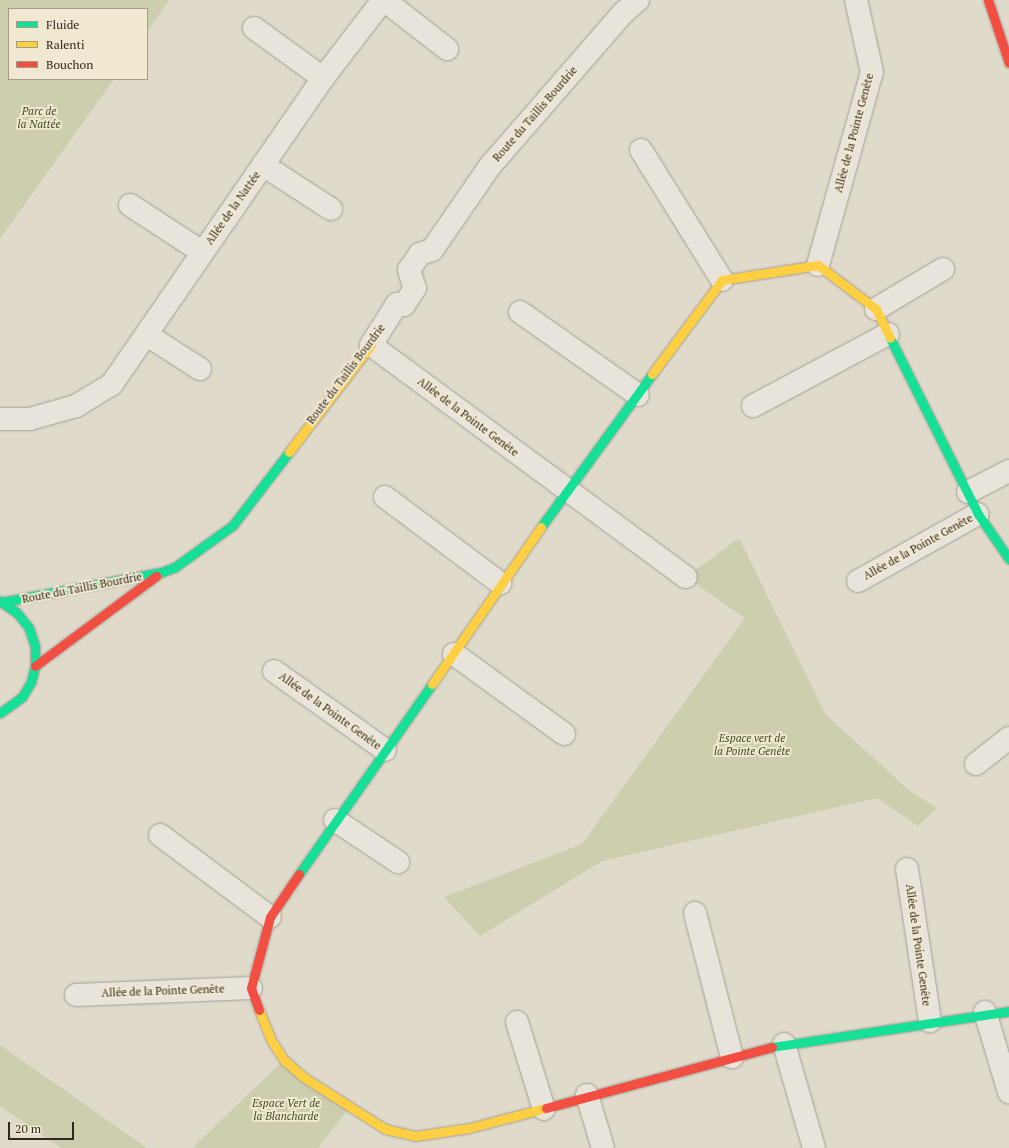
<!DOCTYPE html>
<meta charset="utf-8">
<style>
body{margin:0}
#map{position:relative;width:1009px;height:1148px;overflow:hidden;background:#dfdaca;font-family:"PT Serif",serif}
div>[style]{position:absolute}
.green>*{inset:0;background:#cdceae}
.roads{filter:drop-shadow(0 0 1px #a49f94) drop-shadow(0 0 1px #a49f94)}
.street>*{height:22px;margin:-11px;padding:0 11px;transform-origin:11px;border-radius:11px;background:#e8e4db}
.fast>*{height:9px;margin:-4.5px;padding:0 4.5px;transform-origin:4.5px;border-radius:4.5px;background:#16e098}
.slow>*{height:9px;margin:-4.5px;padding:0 4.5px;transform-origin:4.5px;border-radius:4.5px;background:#ffcf43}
.jam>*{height:9px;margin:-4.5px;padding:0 4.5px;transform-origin:4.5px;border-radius:4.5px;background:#f24e42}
span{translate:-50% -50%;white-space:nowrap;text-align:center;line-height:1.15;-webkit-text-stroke:4px #f0e8d0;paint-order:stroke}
.park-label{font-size:11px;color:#414b26;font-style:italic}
.street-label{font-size:11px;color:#31271d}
.legend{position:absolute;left:8px;top:8px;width:140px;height:72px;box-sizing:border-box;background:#f0e8d0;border:1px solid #a49b88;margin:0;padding:5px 7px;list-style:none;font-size:12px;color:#31271d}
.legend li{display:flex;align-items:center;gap:8px;height:20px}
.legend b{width:20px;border:1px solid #a49b88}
.scale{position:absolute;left:8px;top:1122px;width:66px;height:18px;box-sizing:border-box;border:2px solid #31271d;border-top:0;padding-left:5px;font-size:12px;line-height:14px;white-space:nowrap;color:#31271d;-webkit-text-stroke:3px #f0e8d0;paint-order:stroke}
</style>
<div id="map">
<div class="green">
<div style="clip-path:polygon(0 0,169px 0,147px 32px,147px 9px,9px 9px,9px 79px,114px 79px,0 239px)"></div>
<div style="clip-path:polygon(739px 538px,826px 715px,910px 791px,937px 808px,918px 826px,877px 798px,602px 861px,480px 936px,444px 897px,582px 844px,745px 618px,686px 577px)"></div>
<div style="clip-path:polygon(0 1045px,147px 1148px,61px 1148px,0 1106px)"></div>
<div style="clip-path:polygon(284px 1060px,349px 1108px,318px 1148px,192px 1148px)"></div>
</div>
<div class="roads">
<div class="street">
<div style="left:384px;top:0;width:80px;rotate:37.9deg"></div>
<div style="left:638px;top:0;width:20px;rotate:139deg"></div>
<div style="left:623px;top:13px;width:203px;rotate:131deg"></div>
<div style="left:490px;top:166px;width:102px;rotate:124.6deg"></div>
<div style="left:432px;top:250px;width:13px;rotate:162deg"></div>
<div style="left:420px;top:254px;width:19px;rotate:125deg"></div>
<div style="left:409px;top:270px;width:19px;rotate:72deg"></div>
<div style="left:415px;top:288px;width:20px;rotate:123deg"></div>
<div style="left:404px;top:305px;width:7px;rotate:-172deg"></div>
<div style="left:397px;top:304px;width:49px;rotate:122.4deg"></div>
<div style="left:371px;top:345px;width:391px;rotate:36.4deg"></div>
<div style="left:254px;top:28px;width:85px;rotate:35.9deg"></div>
<div style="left:641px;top:150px;width:153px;rotate:58.1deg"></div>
<div style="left:263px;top:165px;width:81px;rotate:32.9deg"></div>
<div style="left:130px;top:205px;width:86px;rotate:33.1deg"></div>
<div style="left:818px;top:265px;width:200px;rotate:-74.4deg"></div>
<div style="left:872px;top:72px;width:74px;rotate:-102.5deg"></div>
<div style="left:876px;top:309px;width:78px;rotate:-30.8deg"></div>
<div style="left:520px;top:312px;width:144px;rotate:35.1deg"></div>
<div style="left:147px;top:335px;width:63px;rotate:32.7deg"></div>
<div style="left:753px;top:406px;width:153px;rotate:-28.1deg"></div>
<div style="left:0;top:419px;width:30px"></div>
<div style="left:30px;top:419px;width:48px;rotate:-15.8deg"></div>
<div style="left:76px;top:406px;width:42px;rotate:-31.4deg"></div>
<div style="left:112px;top:384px;width:372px;rotate:-55.4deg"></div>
<div style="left:323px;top:78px;width:98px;rotate:-52.4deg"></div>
<div style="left:968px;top:492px;width:46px;rotate:-27.1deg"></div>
<div style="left:385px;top:497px;width:144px;rotate:36.8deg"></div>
<div style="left:858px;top:581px;width:137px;rotate:-29.2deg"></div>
<div style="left:454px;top:654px;width:136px;rotate:36deg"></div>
<div style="left:274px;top:671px;width:136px;rotate:35.4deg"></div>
<div style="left:976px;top:764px;width:42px;rotate:-38.2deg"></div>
<div style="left:335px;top:820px;width:76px;rotate:33.7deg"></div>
<div style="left:160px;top:835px;width:137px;rotate:36.7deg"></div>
<div style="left:907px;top:869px;width:154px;rotate:81.4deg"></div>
<div style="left:695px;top:913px;width:149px;rotate:75.6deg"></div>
<div style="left:76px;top:995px;width:175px;rotate:-2.3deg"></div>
<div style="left:985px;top:1012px;width:84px;rotate:73.3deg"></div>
<div style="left:517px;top:1022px;width:91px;rotate:72.8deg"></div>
<div style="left:784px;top:1044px;width:108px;rotate:73.9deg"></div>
<div style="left:587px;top:1095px;width:55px;rotate:73.2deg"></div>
</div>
<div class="fast">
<div style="left:890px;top:338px;width:197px;rotate:63.4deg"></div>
<div style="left:978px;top:514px;width:55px;rotate:55.4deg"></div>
<div style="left:541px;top:527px;width:189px;rotate:-54deg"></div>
<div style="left:0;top:601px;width:21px;rotate:35deg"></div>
<div style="left:17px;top:613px;width:19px;rotate:51deg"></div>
<div style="left:29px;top:628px;width:19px;rotate:72deg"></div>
<div style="left:35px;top:646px;width:20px;rotate:90deg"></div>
<div style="left:35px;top:666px;width:16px;rotate:104deg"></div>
<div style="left:31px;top:682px;width:17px;rotate:121deg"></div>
<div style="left:22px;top:697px;width:27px;rotate:144deg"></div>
<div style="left:2px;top:602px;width:163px;rotate:-10.6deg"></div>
<div style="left:162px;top:572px;width:14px;rotate:-21deg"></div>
<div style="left:175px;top:567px;width:72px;rotate:-35.9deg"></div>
<div style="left:233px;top:525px;width:92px;rotate:-52.5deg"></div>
<div style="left:299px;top:874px;width:232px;rotate:-55deg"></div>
<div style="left:772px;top:1047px;width:240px;rotate:-8.6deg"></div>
</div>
<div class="slow">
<div style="left:652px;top:374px;width:117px;rotate:-53.3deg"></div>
<div style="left:722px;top:280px;width:97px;rotate:-8.9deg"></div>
<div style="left:818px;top:265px;width:73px;rotate:37.2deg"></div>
<div style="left:876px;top:309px;width:32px;rotate:64deg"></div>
<div style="left:289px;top:452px;width:135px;rotate:-52.5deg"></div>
<div style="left:432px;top:684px;width:191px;rotate:-55.2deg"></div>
<div style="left:259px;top:1010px;width:32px;rotate:68deg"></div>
<div style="left:271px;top:1040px;width:24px;rotate:57deg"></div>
<div style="left:284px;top:1060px;width:28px;rotate:41deg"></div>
<div style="left:305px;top:1078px;width:95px;rotate:32.5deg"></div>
<div style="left:385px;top:1129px;width:31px;rotate:13deg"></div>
<div style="left:415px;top:1136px;width:55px;rotate:-8.4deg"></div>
<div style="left:469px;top:1128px;width:80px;rotate:-14.6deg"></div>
</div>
<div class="jam">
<div style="left:988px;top:0;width:66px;rotate:71.6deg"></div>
<div style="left:35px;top:666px;width:151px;rotate:-36.6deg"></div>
<div style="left:259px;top:1010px;width:23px;rotate:-110deg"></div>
<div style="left:251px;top:988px;width:73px;rotate:-75deg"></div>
<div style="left:270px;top:917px;width:52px;rotate:-56deg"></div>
<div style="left:546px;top:1108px;width:234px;rotate:-15.1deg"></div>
</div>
</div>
<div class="park-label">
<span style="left:39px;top:118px">Parc de<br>la Nattée</span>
<span style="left:752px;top:745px">Espace vert de<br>la Pointe Genête</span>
<span style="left:286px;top:1110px">Espace Vert de<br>la Blancharde</span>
</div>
<div class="street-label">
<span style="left:535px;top:114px;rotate:-49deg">Route du Taillis Bourdrie</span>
<span style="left:854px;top:133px;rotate:-75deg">Allée de la Pointe Genête</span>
<span style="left:233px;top:208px;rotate:-55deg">Allée de la Nattée</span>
<span style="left:346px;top:374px;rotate:-53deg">Route du Taillis Bourdrie</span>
<span style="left:468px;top:417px;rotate:37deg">Allée de la Pointe Genête</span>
<span style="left:918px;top:547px;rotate:-29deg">Allée de la Pointe Genête</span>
<span style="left:82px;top:588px;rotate:-11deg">Route du Taillis Bourdrie</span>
<span style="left:330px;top:711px;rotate:36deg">Allée de la Pointe Genête</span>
<span style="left:918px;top:945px;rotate:82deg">Allée de la Pointe Genête</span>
<span style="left:163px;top:991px;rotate:-2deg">Allée de la Pointe Genête</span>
</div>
<ul class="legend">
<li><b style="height:5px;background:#16e098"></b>Fluide</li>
<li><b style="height:5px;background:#ffcf43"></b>Ralenti</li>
<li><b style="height:5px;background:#f24e42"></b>Bouchon</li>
</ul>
<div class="scale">20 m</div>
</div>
